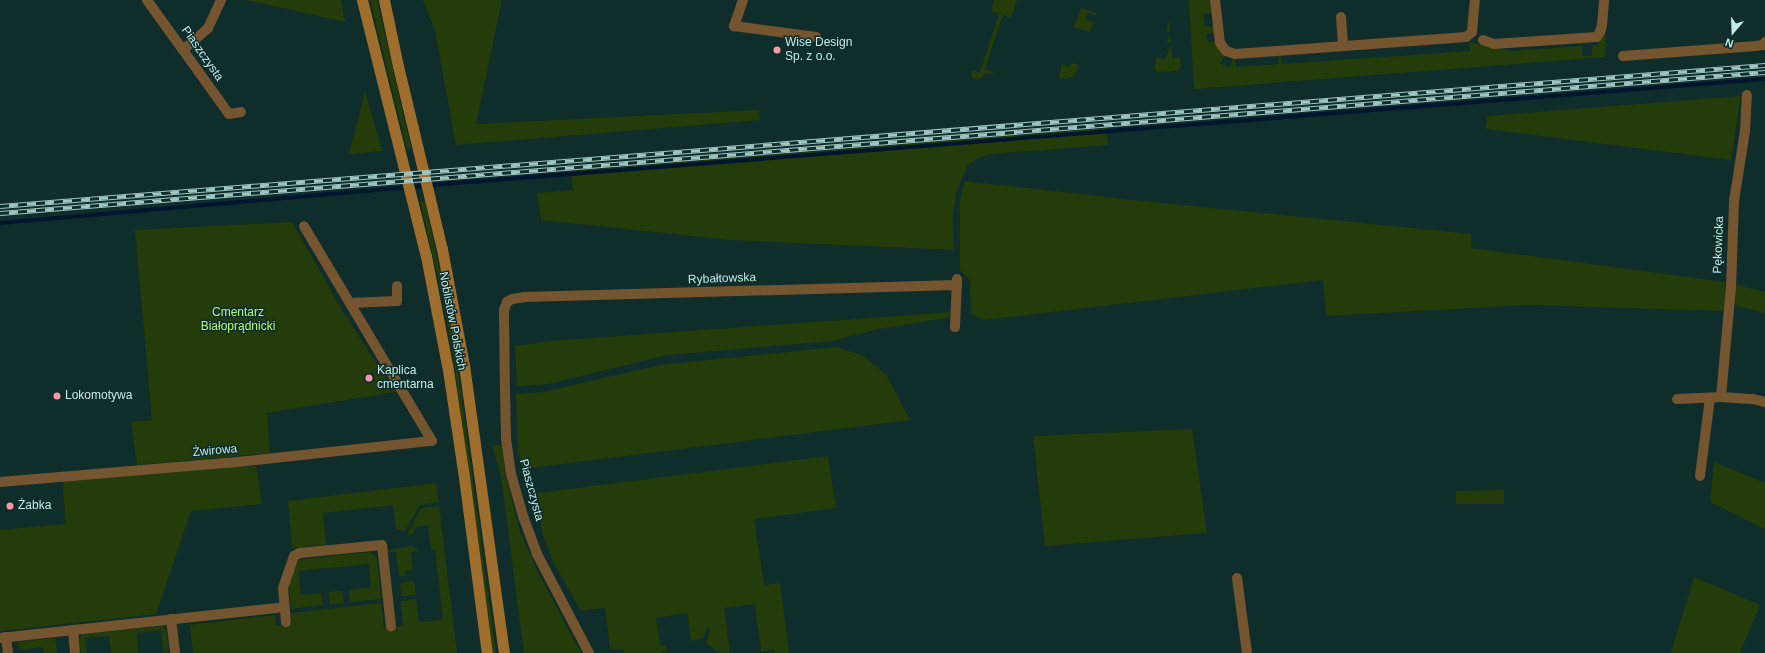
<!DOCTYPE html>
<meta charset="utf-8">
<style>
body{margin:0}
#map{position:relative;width:1765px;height:653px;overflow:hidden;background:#0f2d2b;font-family:Helvetica,sans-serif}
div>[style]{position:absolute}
.green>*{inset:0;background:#243b0a}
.stream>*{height:3.5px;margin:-1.75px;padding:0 1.75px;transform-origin:1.75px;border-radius:1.75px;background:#00152e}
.minor>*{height:10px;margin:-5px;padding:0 5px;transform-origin:5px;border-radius:5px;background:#74552f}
.secondary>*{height:11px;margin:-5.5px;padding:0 5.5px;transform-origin:5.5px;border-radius:5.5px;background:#9f6e2d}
.rail>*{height:4.5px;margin-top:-2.25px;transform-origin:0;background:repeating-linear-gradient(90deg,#0f2d2b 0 9px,#9ec6c3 0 18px);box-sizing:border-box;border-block:1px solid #9ec6c3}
.dots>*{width:11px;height:11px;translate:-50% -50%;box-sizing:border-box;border:2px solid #0f2d2b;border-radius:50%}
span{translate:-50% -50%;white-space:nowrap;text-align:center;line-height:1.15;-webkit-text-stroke:3px #0f2d2b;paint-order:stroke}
.poi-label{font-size:12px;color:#c2ece9}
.left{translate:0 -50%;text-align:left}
.street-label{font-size:12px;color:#c2ece9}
.park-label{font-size:12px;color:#b5f972}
.north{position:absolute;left:1713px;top:12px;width:40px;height:40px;-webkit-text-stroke:3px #0f2d2b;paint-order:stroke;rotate:199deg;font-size:11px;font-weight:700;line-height:16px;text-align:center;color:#c2ece9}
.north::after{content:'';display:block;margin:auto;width:14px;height:18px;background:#c2ece9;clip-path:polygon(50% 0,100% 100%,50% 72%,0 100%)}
</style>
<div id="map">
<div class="green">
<div style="clip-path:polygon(246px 0,341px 0,345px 22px)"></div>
<div style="clip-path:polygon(370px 0,377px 0,411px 148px,407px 149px)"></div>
<div style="clip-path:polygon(423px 0,502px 0,476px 124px,759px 110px,760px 120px,456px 145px,435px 31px)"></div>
<div style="clip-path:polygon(994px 0,1017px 0,1011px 18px,1003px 15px,985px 69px,996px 73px,986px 73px,979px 80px,972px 78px,971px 73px,972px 70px,980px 72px,999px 14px,991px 11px)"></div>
<div style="clip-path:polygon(1189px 0,1210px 0,1212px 13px,1203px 14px,1205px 27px,1214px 26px,1215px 33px,1206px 34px,1208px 42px,1216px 41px,1219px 49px,1225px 56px,1220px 63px,1230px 68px,1233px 58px,1235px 58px,1236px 67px,1279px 64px,1278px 55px,1281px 55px,1282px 64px,1470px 51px,1469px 42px,1511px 51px,1582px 46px,1582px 56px,1592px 56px,1592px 45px,1598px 45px,1599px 41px,1606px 33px,1605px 57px,1194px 89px)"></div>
<div style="clip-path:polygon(1081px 8px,1097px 13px,1096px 15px,1088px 13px,1086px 19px,1094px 22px,1090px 32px,1074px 27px)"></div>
<div style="clip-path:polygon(1169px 20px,1172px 58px,1180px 58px,1181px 66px,1177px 71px,1157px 72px,1154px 68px,1157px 57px,1165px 60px,1171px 44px,1167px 42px,1170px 33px,1166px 31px)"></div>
<div style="clip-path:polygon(1071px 63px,1079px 65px,1076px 73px,1073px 77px,1060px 79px,1059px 74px,1062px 64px,1070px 67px)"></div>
<div style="clip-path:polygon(365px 91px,382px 151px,349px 154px)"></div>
<div style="clip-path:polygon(1741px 96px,1731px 160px,1486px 129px,1487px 116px)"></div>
<div style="clip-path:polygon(1106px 128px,1108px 145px,990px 154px,978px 158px,967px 166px,956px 193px,953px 216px,954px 250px,731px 240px,541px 220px,537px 193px,573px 190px,571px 171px)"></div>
<div style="clip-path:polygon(965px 181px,1172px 204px,1471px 234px,1471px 248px,1725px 282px,1726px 311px,1528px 305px,1326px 316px,1323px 280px,984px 320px,971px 314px,970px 280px,960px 270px,960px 200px)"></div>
<div style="clip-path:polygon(420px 202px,425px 202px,453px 333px,496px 653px,493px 653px,454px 362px,442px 295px)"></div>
<div style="clip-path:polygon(292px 222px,342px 310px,395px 392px,267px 413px,270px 453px,137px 465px,131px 422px,152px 420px,135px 230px)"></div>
<div style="clip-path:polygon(1734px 284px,1765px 292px,1765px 313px,1733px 305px)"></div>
<div style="clip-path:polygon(953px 312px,947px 318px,878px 329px,832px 341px,667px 355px,549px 384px,517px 386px,515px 346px,550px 341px)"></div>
<div style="clip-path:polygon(837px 347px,864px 356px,887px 376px,910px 420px,522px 469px,518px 451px,516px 394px,543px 392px,660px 365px)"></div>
<div style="clip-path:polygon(1192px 429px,1207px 533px,1045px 546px,1033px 436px)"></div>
<div style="clip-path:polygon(492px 445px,502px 445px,505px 472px,519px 529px,538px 572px,581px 653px,524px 653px,501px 476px)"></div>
<div style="clip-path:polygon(828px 456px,836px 508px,754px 519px,764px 585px,780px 583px,789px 653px,774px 653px,774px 650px,761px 652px,755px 604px,724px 608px,730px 650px,729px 653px,720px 653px,706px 643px,710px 629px,707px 628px,703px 638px,691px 641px,687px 613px,656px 618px,660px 645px,666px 645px,667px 651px,662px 651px,662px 653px,624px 653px,624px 650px,616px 650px,610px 648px,605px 608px,581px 611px,552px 560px,542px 533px,538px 493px)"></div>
<div style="clip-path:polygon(1714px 462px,1765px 483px,1765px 529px,1710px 502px)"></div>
<div style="clip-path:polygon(256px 466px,262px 504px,191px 511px,156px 614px,0 631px,0 530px,65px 524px,63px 481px)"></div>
<div style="clip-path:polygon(436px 483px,439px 502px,420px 505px,405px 531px,396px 529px,393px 505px,323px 513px,326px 545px,292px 548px,288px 501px)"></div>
<div style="clip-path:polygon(1504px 490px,1504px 504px,1456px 504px,1456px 491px)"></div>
<div style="clip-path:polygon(439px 506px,457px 653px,193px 653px,190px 625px,275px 615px,276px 625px,292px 624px,291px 613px,381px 603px,384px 628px,403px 626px,401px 601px,416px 599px,419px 622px,443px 620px,435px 550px,431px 550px,428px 525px,416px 527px,413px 534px,406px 537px,421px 508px)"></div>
<div style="clip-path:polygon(412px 546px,420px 551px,411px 552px,413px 570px,405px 571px,405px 576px,399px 576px,396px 552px,387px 552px,388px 550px)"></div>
<div style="clip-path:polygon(369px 552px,377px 558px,381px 599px,350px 602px,349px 590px,371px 587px,369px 564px,299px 571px,301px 595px,321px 593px,323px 605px,291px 609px,289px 584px,298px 561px,303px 559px)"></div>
<div style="clip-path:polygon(1694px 577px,1760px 605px,1740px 653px,1671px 653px)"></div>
<div style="clip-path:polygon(414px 581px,416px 595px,401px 596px,400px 583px)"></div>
<div style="clip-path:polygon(342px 591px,344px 603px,330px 604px,328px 592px)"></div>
<div style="clip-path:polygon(163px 626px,166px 630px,169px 652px,163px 653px,161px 630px,137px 633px,138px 653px,111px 653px,109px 636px,85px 638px,87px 653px,81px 653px,79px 639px,83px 634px)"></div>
<div style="clip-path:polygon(55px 638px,57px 653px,44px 653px,43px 647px,19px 650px,18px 642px)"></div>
</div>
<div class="stream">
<div style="left:0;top:223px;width:460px;rotate:-5deg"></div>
<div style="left:458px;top:183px;width:1311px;rotate:-4.55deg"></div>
</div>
<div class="minor">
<div style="left:147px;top:0;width:140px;rotate:54.3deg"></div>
<div style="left:229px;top:114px;width:12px;rotate:-9deg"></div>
<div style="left:743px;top:0;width:28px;rotate:109deg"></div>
<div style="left:734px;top:26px;width:83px;rotate:7.6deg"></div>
<div style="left:1215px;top:0;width:43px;rotate:83.4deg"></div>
<div style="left:1220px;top:43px;width:10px;rotate:53deg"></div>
<div style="left:1226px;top:51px;width:9px;rotate:18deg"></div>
<div style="left:1235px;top:54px;width:232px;rotate:-4.2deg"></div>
<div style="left:1466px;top:37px;width:8px;rotate:-40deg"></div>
<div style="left:1472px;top:32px;width:32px;rotate:-85deg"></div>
<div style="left:1341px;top:17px;width:29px;rotate:86deg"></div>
<div style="left:1483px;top:40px;width:12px;rotate:20deg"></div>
<div style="left:1494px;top:44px;width:103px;rotate:-3.9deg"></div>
<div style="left:1597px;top:37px;width:6px;rotate:-59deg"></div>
<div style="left:1600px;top:32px;width:7px;rotate:-74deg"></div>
<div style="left:1602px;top:25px;width:25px;rotate:-85deg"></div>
<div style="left:183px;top:50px;width:33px;rotate:-41deg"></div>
<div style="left:208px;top:28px;width:31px;rotate:-65deg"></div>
<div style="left:1623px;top:56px;width:133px;rotate:-4.3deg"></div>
<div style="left:1756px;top:46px;width:7px;rotate:-8deg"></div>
<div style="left:1763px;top:45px;width:4px;rotate:-56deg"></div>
<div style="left:350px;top:303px;width:47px;rotate:-2.4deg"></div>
<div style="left:397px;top:301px;width:15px;rotate:-90deg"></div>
<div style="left:955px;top:327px;width:48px;rotate:-87.6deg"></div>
<div style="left:1721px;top:397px;width:109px;rotate:-84.8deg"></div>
<div style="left:1731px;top:288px;width:87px;rotate:-88deg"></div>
<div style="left:1734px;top:201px;width:71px;rotate:-81.1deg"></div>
<div style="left:1745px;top:131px;width:36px;rotate:-87deg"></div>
<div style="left:1677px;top:399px;width:44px;rotate:-2.6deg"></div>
<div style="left:1721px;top:397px;width:32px;rotate:4deg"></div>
<div style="left:1753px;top:399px;width:12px;rotate:14deg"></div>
<div style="left:1700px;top:476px;width:79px;rotate:-82.7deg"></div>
<div style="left:0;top:482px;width:229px;rotate:-4.8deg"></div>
<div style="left:228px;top:463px;width:205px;rotate:-6.2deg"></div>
<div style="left:432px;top:441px;width:250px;rotate:-120.8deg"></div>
<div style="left:1237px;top:578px;width:76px;rotate:82.4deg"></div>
<div style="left:171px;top:619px;width:34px;rotate:83deg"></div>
<div style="left:286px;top:622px;width:34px;rotate:-95deg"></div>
<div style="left:283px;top:588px;width:34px;rotate:-71deg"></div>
<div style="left:294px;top:556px;width:7px;rotate:-27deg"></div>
<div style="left:300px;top:553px;width:82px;rotate:-5.6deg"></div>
<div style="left:382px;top:545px;width:82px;rotate:83.7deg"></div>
<div style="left:73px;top:630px;width:23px;rotate:85deg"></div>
<div style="left:6px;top:637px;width:16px;rotate:83deg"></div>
<div style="left:0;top:638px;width:286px;rotate:-6.2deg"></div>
<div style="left:589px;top:653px;width:112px;rotate:-117.7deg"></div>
<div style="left:537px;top:554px;width:40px;rotate:-110.2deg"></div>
<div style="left:523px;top:516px;width:44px;rotate:-105.9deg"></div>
<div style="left:511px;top:474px;width:37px;rotate:-98deg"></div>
<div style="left:506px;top:437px;width:47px;rotate:-91.2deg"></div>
<div style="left:505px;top:390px;width:70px;rotate:-90.8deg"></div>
<div style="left:504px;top:320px;width:10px;rotate:-90deg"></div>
<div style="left:504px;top:310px;width:9px;rotate:-69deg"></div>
<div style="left:507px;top:302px;width:6px;rotate:-31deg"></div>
<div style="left:512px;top:299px;width:13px;rotate:-9deg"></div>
<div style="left:525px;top:297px;width:432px;rotate:-1.6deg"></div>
</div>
<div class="secondary">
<div style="left:362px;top:0;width:264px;rotate:76deg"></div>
<div style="left:426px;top:256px;width:116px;rotate:79.1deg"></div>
<div style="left:448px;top:370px;width:108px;rotate:81.5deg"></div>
<div style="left:464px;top:477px;width:177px;rotate:82.6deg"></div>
<div style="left:384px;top:0;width:67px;rotate:78deg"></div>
<div style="left:398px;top:66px;width:188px;rotate:76.5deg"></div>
<div style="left:442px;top:249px;width:118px;rotate:79.3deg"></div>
<div style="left:464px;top:365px;width:291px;rotate:82.1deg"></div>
</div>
<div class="rail">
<div style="left:0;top:206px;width:1771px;rotate:-4.57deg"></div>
<div style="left:0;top:213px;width:1771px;rotate:-4.57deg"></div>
</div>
<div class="dots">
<div style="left:777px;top:50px;background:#f49aa6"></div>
<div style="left:369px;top:378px;background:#f49aa6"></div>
<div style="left:57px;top:396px;background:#f49aa6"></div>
<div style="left:10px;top:506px;background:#f49aa6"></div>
</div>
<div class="poi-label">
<span class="left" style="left:785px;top:50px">Wise Design<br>Sp. z o.o.</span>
<span class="left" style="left:377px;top:378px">Kaplica<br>cmentarna</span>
<span class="left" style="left:65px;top:396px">Lokomotywa</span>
<span class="left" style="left:18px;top:506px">Żabka</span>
</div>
<div class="street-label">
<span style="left:202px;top:54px;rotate:55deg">Piaszczysta</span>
<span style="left:1719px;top:245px;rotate:-88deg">Pękowicka</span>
<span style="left:722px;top:279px;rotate:-2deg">Rybałtowska</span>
<span style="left:452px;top:321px;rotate:79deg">Noblistów Polskich</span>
<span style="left:215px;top:451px;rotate:-5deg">Żwirowa</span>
<span style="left:531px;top:490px;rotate:75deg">Piaszczysta</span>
</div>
<div class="park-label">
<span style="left:238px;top:320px">Cmentarz<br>Białoprądnicki</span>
</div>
<div class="north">N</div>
</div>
